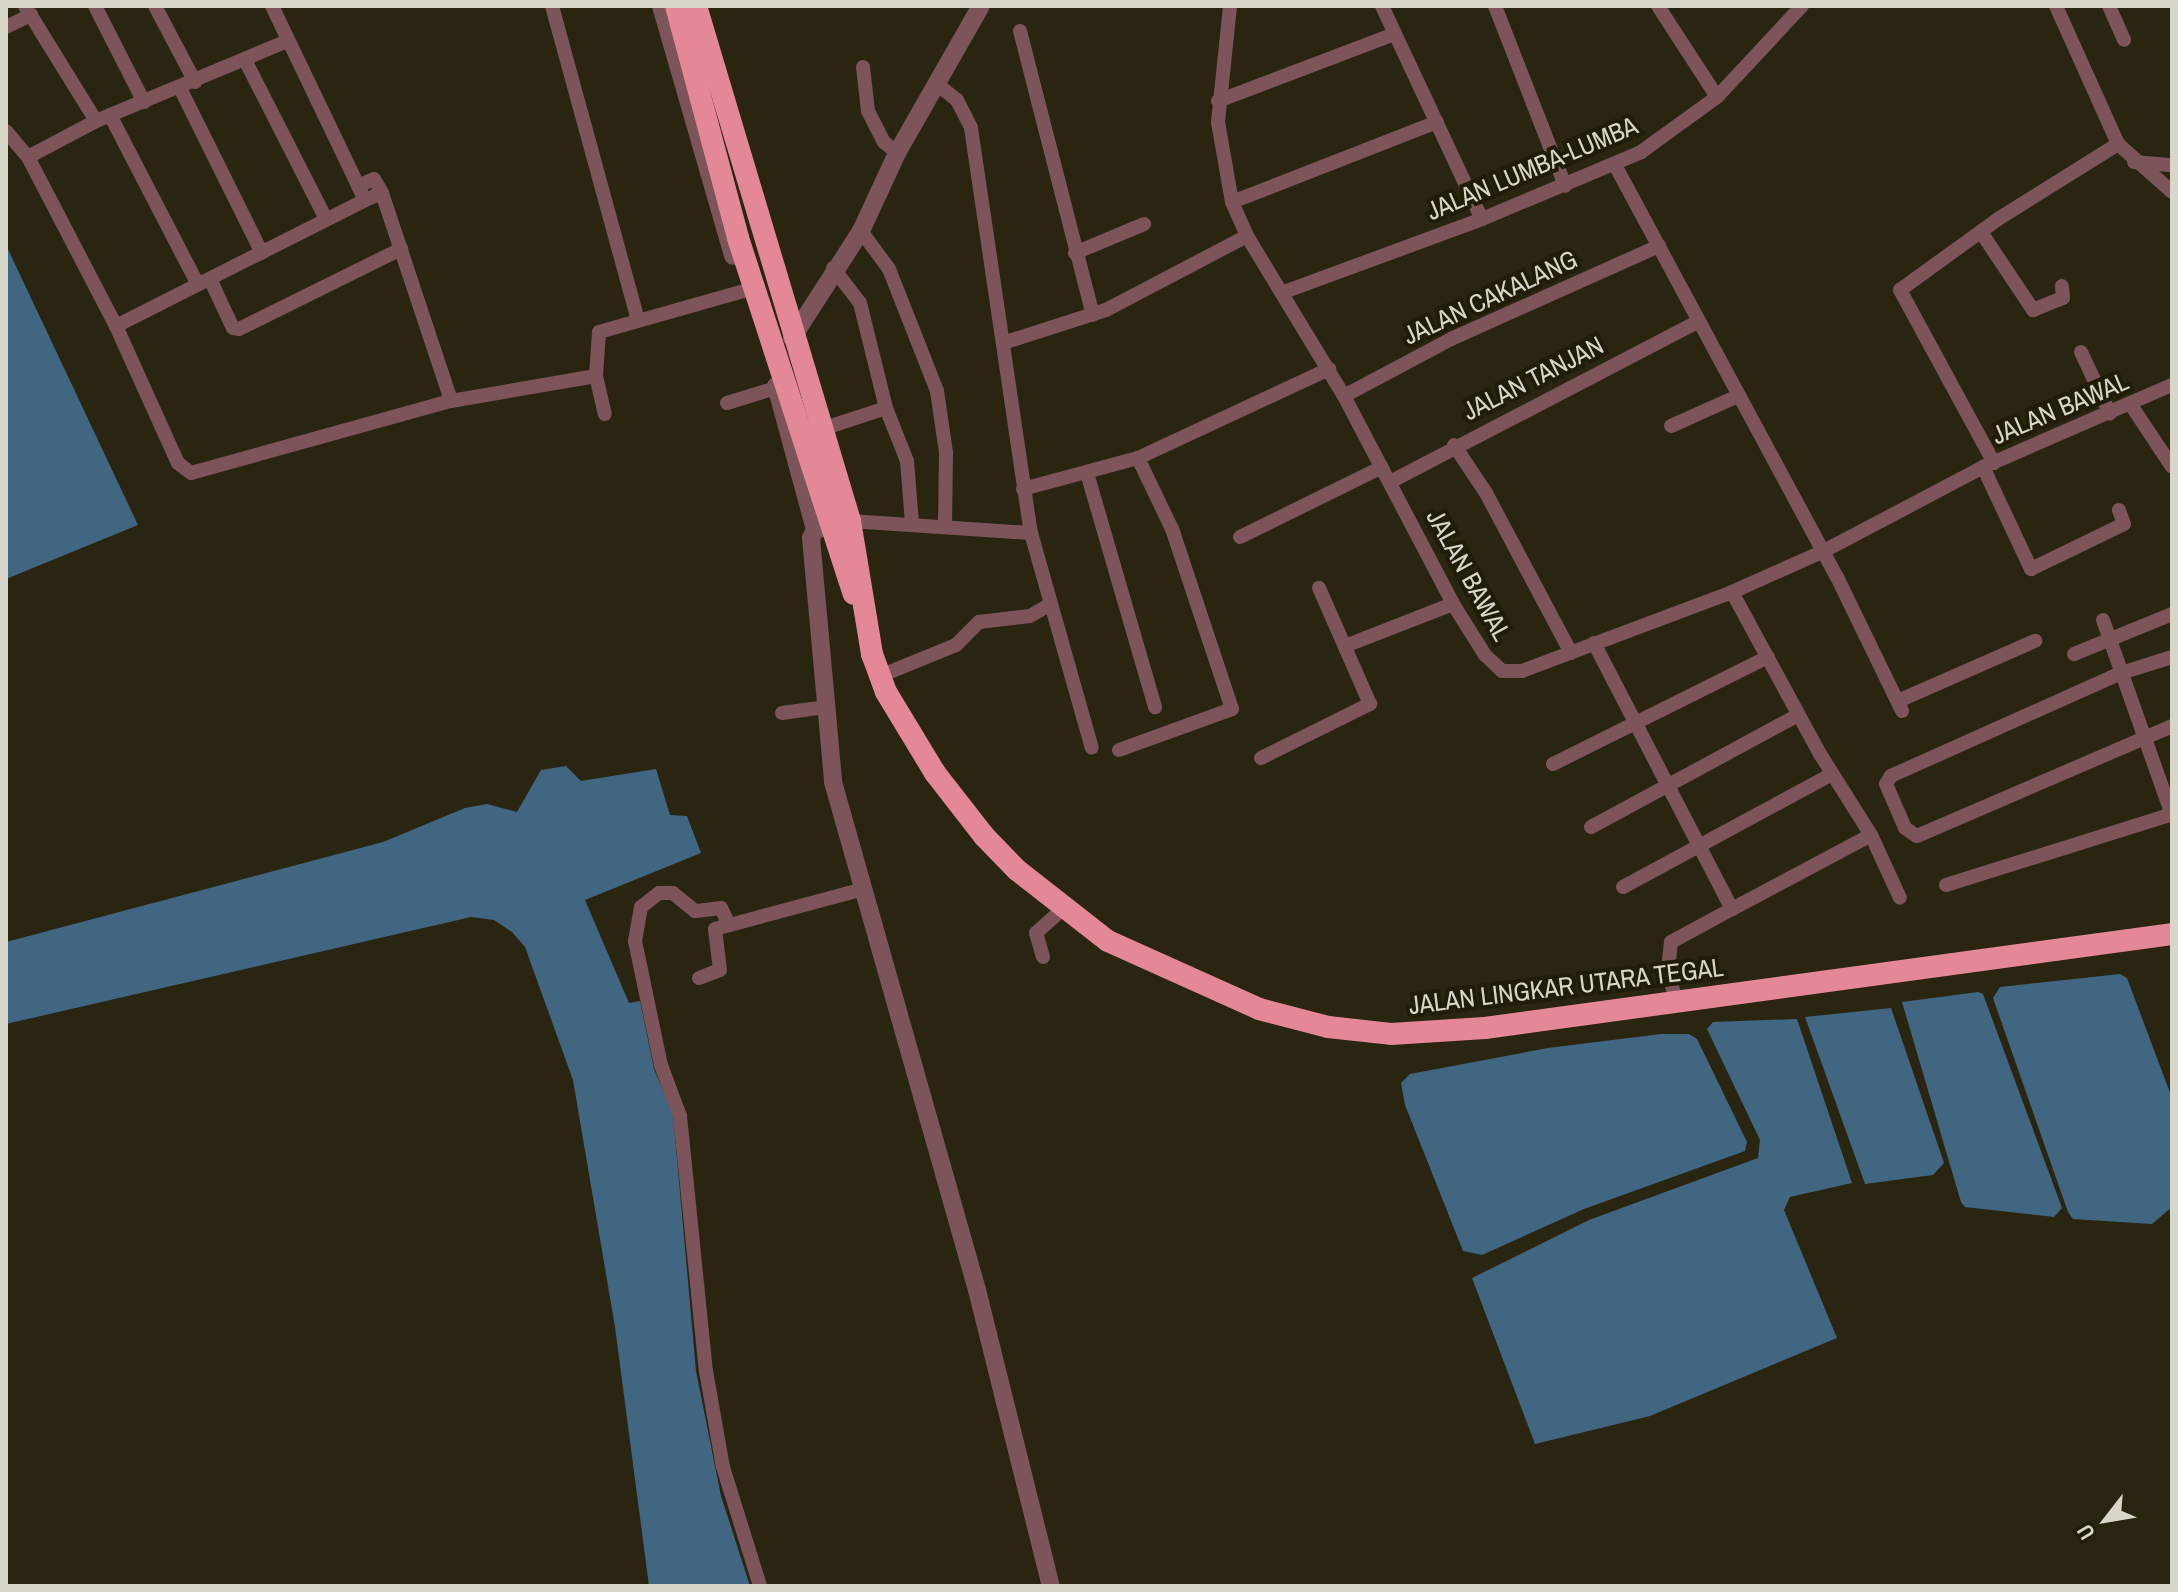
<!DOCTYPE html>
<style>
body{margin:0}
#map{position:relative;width:2178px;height:1592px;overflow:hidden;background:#2a2511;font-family:"Archivo Narrow",sans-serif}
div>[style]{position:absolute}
.water>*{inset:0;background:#416682}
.minor>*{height:14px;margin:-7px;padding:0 7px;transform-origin:7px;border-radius:7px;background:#7c545a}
.tertiary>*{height:18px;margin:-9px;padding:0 9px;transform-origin:9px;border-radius:9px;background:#7c545a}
.trunk>*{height:22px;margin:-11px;padding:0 11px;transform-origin:11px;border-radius:11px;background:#e48898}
span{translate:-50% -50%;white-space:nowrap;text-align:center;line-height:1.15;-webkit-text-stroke:8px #201c08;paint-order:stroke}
.street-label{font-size:26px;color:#d8d5c9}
.frame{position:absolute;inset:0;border:8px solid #d8d5c9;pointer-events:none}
.north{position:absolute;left:2066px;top:1480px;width:80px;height:80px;-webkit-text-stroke:6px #201c08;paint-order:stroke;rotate:239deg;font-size:22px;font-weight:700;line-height:32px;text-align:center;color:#d8d5c9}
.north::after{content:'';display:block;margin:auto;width:28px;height:36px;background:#d8d5c9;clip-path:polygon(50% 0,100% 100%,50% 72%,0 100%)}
</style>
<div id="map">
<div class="water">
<div style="clip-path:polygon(6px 245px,138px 525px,6px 579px)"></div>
<div style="clip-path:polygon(566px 766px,581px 781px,656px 769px,670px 815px,687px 816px,701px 853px,585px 900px,629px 1003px,640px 1001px,654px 1069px,673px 1114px,696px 1371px,721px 1496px,750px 1586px,649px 1586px,615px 1327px,573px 1080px,525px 947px,512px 932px,494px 920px,471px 917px,6px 1024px,6px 942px,383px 842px,465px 808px,487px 804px,517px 812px,541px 770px)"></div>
<div style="clip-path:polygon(2120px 974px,2127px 978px,2172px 1098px,2172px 1207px,2152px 1224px,2073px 1219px,2068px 1212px,1993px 998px,2000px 987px)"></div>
<div style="clip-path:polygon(1978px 992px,1983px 994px,2062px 1208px,2054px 1217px,1965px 1207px,1961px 1202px,1902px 1002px)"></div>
<div style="clip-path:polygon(1891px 1008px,1944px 1163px,1933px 1175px,1865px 1184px,1805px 1017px)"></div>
<div style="clip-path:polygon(1797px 1019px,1852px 1183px,1790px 1197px,1784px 1210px,1837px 1338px,1650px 1416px,1535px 1444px,1472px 1278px,1589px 1220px,1758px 1158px,1760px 1140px,1707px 1029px,1713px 1022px)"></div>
<div style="clip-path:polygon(1661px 1034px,1689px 1034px,1697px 1039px,1747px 1142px,1745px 1151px,1584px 1209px,1482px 1255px,1463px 1251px,1405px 1105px,1401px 1083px,1410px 1074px,1548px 1048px)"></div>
</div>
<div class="minor">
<div style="left:25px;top:6px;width:135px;rotate:58.3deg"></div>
<div style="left:95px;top:6px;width:108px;rotate:63deg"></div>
<div style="left:155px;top:6px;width:86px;rotate:62.2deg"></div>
<div style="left:552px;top:6px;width:326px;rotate:74.7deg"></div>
<div style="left:1230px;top:6px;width:117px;rotate:95.9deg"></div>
<div style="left:1218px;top:122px;width:81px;rotate:80.1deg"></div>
<div style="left:1232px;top:202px;width:37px;rotate:66deg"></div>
<div style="left:1247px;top:236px;width:187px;rotate:58.8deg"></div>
<div style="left:1344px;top:396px;width:235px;rotate:62.3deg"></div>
<div style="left:1453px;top:604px;width:60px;rotate:57.9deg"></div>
<div style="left:1485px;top:655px;width:23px;rotate:43deg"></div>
<div style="left:1502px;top:671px;width:20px"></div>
<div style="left:1522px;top:671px;width:224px;rotate:-20.6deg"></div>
<div style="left:1732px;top:592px;width:98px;rotate:-24deg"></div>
<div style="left:1822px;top:552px;width:182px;rotate:-27.8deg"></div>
<div style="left:1983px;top:467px;width:206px;rotate:-23.5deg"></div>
<div style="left:1382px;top:6px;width:235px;rotate:64.9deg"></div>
<div style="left:1495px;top:6px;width:193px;rotate:68.7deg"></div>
<div style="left:1658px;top:6px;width:108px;rotate:57deg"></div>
<div style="left:2056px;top:6px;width:151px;rotate:65.8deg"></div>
<div style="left:2118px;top:144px;width:72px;rotate:41.6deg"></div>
<div style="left:2109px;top:6px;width:37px;rotate:66deg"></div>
<div style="left:6px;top:27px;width:28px;rotate:-26deg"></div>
<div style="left:1020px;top:31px;width:293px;rotate:75.6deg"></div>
<div style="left:245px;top:60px;width:178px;rotate:63deg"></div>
<div style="left:863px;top:67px;width:44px;rotate:83.5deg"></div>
<div style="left:868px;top:111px;width:35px;rotate:63deg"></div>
<div style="left:884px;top:142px;width:17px;rotate:40deg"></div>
<div style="left:937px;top:84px;width:26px;rotate:39deg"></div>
<div style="left:957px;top:100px;width:31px;rotate:63deg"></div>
<div style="left:971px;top:128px;width:409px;rotate:81.6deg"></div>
<div style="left:1031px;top:533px;width:223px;rotate:74.2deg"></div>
<div style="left:180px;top:88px;width:184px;rotate:63.6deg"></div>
<div style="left:1218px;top:101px;width:188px;rotate:-20.8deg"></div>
<div style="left:110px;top:115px;width:191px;rotate:62.6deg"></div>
<div style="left:6px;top:131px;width:34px;rotate:50deg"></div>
<div style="left:28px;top:157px;width:191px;rotate:62.5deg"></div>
<div style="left:116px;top:326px;width:150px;rotate:65.7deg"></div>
<div style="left:178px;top:463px;width:16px;rotate:38deg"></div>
<div style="left:191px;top:473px;width:270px;rotate:-15.5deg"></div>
<div style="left:451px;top:401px;width:147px;rotate:-9.8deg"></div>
<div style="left:596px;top:376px;width:44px;rotate:-86.1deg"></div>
<div style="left:599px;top:332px;width:151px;rotate:-15.8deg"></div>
<div style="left:28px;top:157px;width:77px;rotate:-27.9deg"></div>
<div style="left:96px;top:121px;width:207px;rotate:-22.7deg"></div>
<div style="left:2134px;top:162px;width:38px;rotate:5deg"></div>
<div style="left:1615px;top:165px;width:468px;rotate:61.7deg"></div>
<div style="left:1837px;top:577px;width:149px;rotate:64.1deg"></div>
<div style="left:358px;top:186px;width:17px;rotate:-24deg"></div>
<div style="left:374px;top:179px;width:16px;rotate:60deg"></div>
<div style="left:365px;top:200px;width:18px;rotate:-22deg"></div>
<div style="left:382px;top:193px;width:219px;rotate:71.6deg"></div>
<div style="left:1232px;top:202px;width:220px;rotate:-21.3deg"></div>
<div style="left:861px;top:231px;width:47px;rotate:53.6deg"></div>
<div style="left:889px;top:269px;width:131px;rotate:68.5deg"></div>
<div style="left:937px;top:391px;width:63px;rotate:81.7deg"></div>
<div style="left:946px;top:453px;width:72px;rotate:90.8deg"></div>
<div style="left:1981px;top:232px;width:94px;rotate:56.3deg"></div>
<div style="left:2033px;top:310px;width:32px;rotate:-22deg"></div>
<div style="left:2063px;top:298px;width:12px;rotate:-95deg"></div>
<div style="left:1075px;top:253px;width:75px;rotate:-22.8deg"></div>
<div style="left:210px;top:279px;width:54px;rotate:64.9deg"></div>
<div style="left:233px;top:328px;width:6px;rotate:9deg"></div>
<div style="left:239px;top:329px;width:181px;rotate:-26.3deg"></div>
<div style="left:1284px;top:292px;width:211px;rotate:-20.2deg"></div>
<div style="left:1482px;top:219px;width:173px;rotate:-22.8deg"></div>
<div style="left:1641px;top:152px;width:94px;rotate:-35.9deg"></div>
<div style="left:1717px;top:97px;width:125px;rotate:-47deg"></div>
<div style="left:116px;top:326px;width:279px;rotate:-26.8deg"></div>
<div style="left:365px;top:200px;width:215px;rotate:-115.6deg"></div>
<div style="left:1003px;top:343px;width:108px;rotate:-17.8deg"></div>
<div style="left:1106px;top:310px;width:159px;rotate:-27.7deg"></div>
<div style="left:2081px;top:352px;width:68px;rotate:64.9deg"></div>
<div style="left:596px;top:376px;width:39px;rotate:77deg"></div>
<div style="left:1344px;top:396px;width:121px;rotate:-28deg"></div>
<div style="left:1451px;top:339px;width:228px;rotate:-24.1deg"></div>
<div style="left:727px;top:403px;width:51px;rotate:-17deg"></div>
<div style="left:2131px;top:405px;width:74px;rotate:56.5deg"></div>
<div style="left:886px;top:408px;width:57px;rotate:68.4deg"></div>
<div style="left:907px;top:461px;width:62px;rotate:85.4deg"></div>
<div style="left:1671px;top:426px;width:73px;rotate:-24.1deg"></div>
<div style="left:822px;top:429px;width:67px;rotate:-18.2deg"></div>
<div style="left:886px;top:408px;width:108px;rotate:-103.9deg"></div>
<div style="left:860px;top:303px;width:44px;rotate:-127.6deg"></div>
<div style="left:1454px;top:445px;width:58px;rotate:56.3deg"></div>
<div style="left:1486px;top:493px;width:181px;rotate:62deg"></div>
<div style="left:1994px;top:463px;width:197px;rotate:-118.5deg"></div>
<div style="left:1900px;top:290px;width:121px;rotate:-35.9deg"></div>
<div style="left:1998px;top:219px;width:142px;rotate:-32deg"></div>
<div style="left:1983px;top:467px;width:113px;rotate:64.8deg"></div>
<div style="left:2031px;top:569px;width:103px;rotate:-25.8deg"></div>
<div style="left:2124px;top:524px;width:15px;rotate:-110deg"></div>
<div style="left:1087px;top:473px;width:244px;rotate:73.8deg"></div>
<div style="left:1390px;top:482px;width:348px;rotate:-27.5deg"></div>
<div style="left:1023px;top:489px;width:119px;rotate:-15.1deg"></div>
<div style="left:1138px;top:458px;width:211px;rotate:-25deg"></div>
<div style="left:850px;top:521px;width:181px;rotate:3.8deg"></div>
<div style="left:1240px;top:537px;width:158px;rotate:-26.2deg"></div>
<div style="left:1732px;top:592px;width:184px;rotate:61.5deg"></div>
<div style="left:1820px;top:754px;width:96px;rotate:57.8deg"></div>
<div style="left:1871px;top:835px;width:69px;rotate:65.3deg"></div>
<div style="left:2103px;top:620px;width:207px;rotate:70.5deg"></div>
<div style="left:1594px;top:643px;width:300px;rotate:62.6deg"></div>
<div style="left:1732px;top:909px;width:157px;rotate:-28deg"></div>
<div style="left:1345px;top:646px;width:116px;rotate:-21.3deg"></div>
<div style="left:2074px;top:654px;width:106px;rotate:-22.2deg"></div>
<div style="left:2172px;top:657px;width:53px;rotate:162.6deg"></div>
<div style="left:2121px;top:673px;width:252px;rotate:155.9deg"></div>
<div style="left:1891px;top:776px;width:9px;rotate:122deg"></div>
<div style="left:1886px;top:784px;width:48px;rotate:66.6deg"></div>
<div style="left:1905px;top:828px;width:14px;rotate:34deg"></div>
<div style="left:1917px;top:836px;width:278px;rotate:-23.3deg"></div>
<div style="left:880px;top:676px;width:82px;rotate:-22.2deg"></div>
<div style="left:956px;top:645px;width:33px;rotate:-45deg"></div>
<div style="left:979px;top:622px;width:51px;rotate:-6.7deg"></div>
<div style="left:1030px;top:616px;width:22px;rotate:-30deg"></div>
<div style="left:1898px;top:701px;width:150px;rotate:-23.7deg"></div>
<div style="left:782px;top:713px;width:43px;rotate:-7.9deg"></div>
<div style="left:1119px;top:750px;width:120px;rotate:-19.9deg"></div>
<div style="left:1232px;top:709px;width:190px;rotate:-108.4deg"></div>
<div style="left:1172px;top:529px;width:79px;rotate:-115.6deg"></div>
<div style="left:1261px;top:758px;width:122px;rotate:-26.4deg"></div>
<div style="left:1370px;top:704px;width:127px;rotate:-113.7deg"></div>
<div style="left:1553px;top:764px;width:240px;rotate:-26.5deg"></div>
<div style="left:1591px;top:827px;width:235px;rotate:-28.4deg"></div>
<div style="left:1946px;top:885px;width:235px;rotate:-17.4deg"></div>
<div style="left:1623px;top:887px;width:238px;rotate:-28.4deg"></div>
<div style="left:729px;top:925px;width:19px;rotate:-115deg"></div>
<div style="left:721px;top:908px;width:26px;rotate:173deg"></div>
<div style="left:695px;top:911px;width:28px;rotate:-141deg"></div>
<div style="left:673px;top:893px;width:14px;rotate:180deg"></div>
<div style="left:659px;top:893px;width:23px;rotate:142deg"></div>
<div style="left:641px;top:907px;width:35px;rotate:100deg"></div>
<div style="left:635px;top:941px;width:127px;rotate:78.2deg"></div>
<div style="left:661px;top:1065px;width:54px;rotate:69.6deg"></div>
<div style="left:680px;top:1116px;width:256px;rotate:84.2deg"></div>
<div style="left:706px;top:1371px;width:97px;rotate:80deg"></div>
<div style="left:723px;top:1467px;width:125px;rotate:72.7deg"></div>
<div style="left:1043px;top:957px;width:25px;rotate:-106deg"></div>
<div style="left:1036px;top:933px;width:39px;rotate:-42deg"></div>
<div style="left:699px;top:978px;width:22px;rotate:-21deg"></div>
<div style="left:720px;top:970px;width:41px;rotate:-97deg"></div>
<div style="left:715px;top:929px;width:150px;rotate:-15.1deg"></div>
<div style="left:1676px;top:1002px;width:33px;rotate:-104deg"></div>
<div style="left:1668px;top:970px;width:28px;rotate:-84deg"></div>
<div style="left:1671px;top:942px;width:69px;rotate:-28.4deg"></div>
</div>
<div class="tertiary">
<div style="left:661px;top:6px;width:260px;rotate:73.9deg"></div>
<div style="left:792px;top:338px;width:127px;rotate:-57.2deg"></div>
<div style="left:861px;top:231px;width:86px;rotate:-65.2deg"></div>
<div style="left:897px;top:153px;width:169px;rotate:-60.3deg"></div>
<div style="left:776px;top:386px;width:149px;rotate:74.8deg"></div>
<div style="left:844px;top:522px;width:30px;rotate:165deg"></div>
<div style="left:815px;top:530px;width:9px;rotate:117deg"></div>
<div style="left:811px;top:538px;width:245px;rotate:84.8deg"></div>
<div style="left:833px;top:782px;width:528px;rotate:74.17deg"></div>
<div style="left:977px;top:1290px;width:305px;rotate:76deg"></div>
</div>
<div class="trunk">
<div style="left:676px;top:6px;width:240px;rotate:75deg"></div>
<div style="left:738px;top:238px;width:374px;rotate:72deg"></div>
<div style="left:696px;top:6px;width:538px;rotate:73.35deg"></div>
<div style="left:850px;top:521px;width:135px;rotate:80.6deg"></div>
<div style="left:872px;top:654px;width:40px;rotate:69.8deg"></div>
<div style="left:886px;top:692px;width:95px;rotate:58.8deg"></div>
<div style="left:935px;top:773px;width:80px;rotate:52.1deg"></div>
<div style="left:984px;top:836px;width:47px;rotate:45.9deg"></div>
<div style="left:1017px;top:870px;width:115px;rotate:38deg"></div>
<div style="left:1108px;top:941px;width:166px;rotate:24.2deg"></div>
<div style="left:1259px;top:1009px;width:71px;rotate:14.6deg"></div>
<div style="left:1328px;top:1027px;width:63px;rotate:6.3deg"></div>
<div style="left:1391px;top:1034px;width:94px;rotate:-3.7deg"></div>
<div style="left:1485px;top:1028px;width:693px;rotate:-7.79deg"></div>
</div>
<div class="street-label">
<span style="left:1532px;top:168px;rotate:-23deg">JALAN LUMBA-LUMBA</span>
<span style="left:1490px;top:297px;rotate:-25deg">JALAN CAKALANG</span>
<span style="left:1533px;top:378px;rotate:-27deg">JALAN TANJAN</span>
<span style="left:2060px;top:408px;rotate:-23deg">JALAN BAWAL</span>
<span style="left:1469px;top:575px;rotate:61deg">JALAN BAWAL</span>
<span style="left:1566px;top:986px;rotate:-7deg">JALAN LINGKAR UTARA TEGAL</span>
</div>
<div class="frame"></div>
<div class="north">U</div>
</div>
